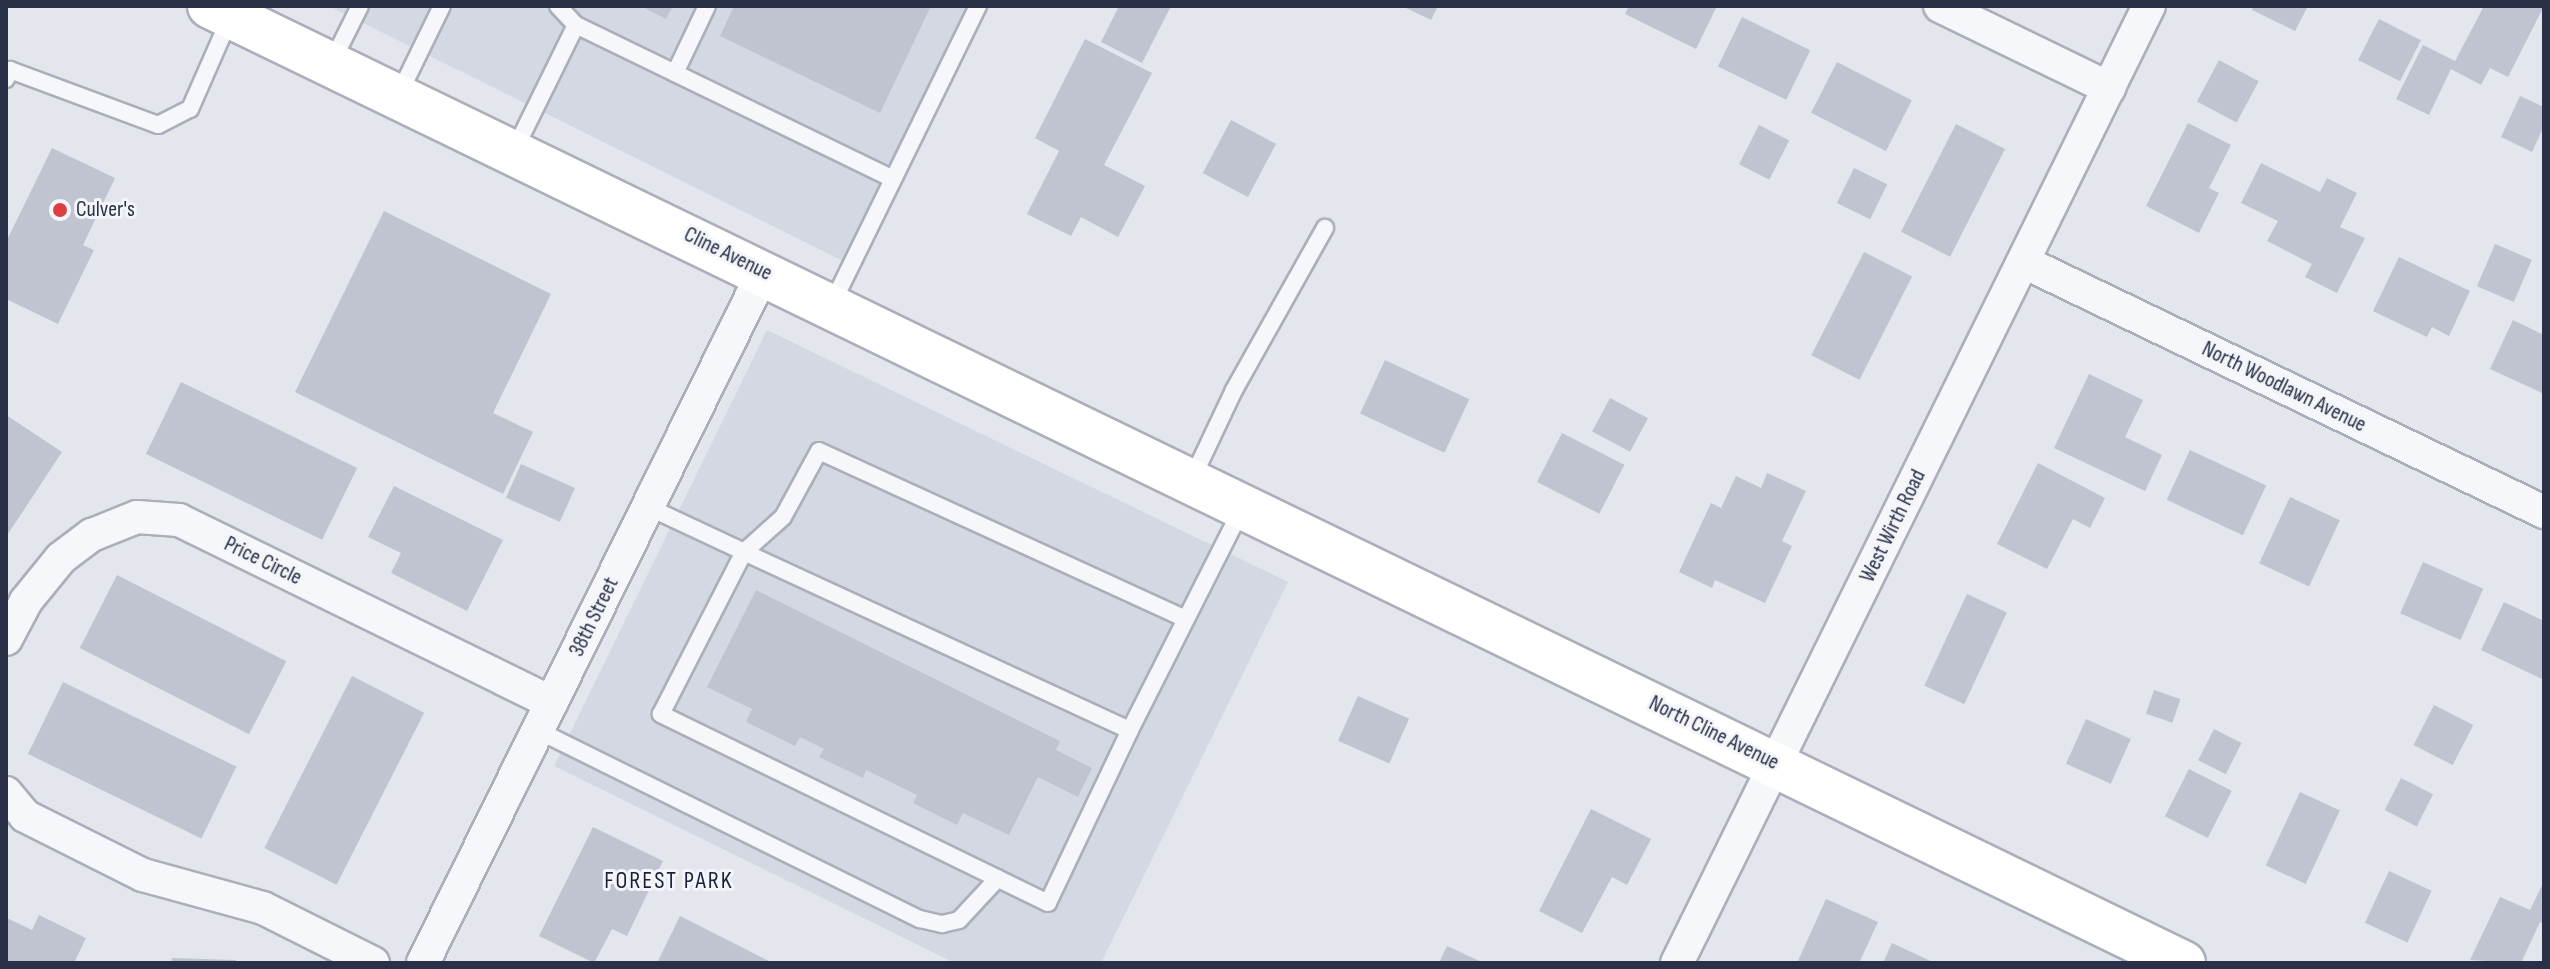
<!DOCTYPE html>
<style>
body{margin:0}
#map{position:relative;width:2550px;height:969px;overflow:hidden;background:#e3e6ec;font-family:"Sofia Sans Condensed",sans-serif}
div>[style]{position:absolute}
.built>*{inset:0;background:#d4d8e2}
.building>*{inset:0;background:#c0c4d0;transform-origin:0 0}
.roads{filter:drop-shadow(2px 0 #abafba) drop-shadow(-2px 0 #abafba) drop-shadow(0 2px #abafba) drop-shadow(0 -2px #abafba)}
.lane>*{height:16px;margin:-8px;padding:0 8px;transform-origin:8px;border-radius:8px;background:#f6f7fa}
.street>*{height:32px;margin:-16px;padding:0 16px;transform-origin:16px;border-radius:16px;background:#f6f7fa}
.secondary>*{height:44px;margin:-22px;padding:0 22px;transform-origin:22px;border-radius:22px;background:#fff}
.dots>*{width:22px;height:22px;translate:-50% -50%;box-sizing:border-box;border:4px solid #f3f5f9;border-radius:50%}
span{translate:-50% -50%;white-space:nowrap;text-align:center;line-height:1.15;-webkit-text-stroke:6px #f3f5f9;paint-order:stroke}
.poi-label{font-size:22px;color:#293047}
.left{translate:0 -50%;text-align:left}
.street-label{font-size:22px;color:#293047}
.neighbourhood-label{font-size:24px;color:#1b2138;letter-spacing:2px}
.frame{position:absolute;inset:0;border:8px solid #293047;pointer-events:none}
</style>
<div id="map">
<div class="built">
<i style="clip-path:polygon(329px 6px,976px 6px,851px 265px)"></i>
<i style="clip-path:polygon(767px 330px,1288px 582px,1101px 963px,955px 963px,554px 766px)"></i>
</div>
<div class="building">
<i style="clip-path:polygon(641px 6px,673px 6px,666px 19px)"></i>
<i style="clip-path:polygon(734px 6px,931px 6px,880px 113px,720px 36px)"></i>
<i style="clip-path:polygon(1119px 6px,1171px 6px,1142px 63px,1101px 42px)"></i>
<i style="clip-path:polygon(1402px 6px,1438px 6px,1431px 20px)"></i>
<i style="clip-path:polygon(1629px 6px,1717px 6px,1696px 49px,1625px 14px)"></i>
<i style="clip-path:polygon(2254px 6px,2308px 6px,2295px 31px,2252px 10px)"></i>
<i style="clip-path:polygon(2484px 6px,2544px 6px,2508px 77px,2490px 68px,2481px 85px,2451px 69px,2429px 115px,2396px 99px,2423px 45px,2455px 61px)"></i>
<i style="left:1742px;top:17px;width:76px;height:55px;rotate:26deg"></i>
<i style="left:2379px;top:19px;width:47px;height:46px;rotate:27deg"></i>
<i style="clip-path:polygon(1085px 39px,1152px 73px,1104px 165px,1145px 186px,1118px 237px,1081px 217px,1071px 236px,1027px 214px,1059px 151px,1035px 138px)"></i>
<i style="left:2219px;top:60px;width:45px;height:47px;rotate:28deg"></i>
<i style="left:1837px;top:62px;width:84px;height:57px;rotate:27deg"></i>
<i style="clip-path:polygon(2520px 96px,2544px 107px,2544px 126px,2532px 152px,2501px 137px)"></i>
<i style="left:1231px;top:120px;width:51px;height:60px;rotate:28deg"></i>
<i style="clip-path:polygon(2188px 123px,2231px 145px,2209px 188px,2219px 193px,2199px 233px,2146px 206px)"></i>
<i style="left:1956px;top:124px;width:55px;height:121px;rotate:27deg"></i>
<i style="left:1759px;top:125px;width:34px;height:44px;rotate:27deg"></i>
<i style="clip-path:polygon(52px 148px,115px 178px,83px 245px,94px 250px,58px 324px,6px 299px,6px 242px)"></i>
<i style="clip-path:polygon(2261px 163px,2320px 192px,2327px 178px,2357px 193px,2340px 227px,2365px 238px,2337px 293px,2305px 277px,2312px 264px,2267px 241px,2278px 221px,2241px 203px)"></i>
<i style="left:1854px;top:168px;width:37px;height:39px;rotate:26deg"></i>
<i style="clip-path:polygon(384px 211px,551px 294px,493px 413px,533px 432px,503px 494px,295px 392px)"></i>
<i style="left:2495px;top:244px;width:40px;height:46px;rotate:23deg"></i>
<i style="left:1864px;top:252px;width:54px;height:116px;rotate:27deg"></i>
<i style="clip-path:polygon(2399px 257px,2470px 291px,2449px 336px,2432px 327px,2427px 337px,2373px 311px)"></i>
<i style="clip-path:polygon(2513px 320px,2544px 335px,2544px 394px,2490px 369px)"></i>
<i style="left:1385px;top:360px;width:93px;height:59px;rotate:25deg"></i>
<i style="clip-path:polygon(2089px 374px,2143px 400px,2125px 437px,2162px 455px,2145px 491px,2054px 448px)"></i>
<i style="left:181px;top:382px;width:196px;height:80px;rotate:26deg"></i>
<i style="left:1610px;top:398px;width:43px;height:38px;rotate:28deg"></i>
<i style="clip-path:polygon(6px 415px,62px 452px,6px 537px)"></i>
<i style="left:1562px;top:433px;width:70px;height:55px;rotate:27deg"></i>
<i style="left:2190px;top:450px;width:84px;height:55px;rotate:25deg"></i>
<i style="clip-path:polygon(2038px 463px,2105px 498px,2090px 528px,2073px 519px,2047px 569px,1997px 544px)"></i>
<i style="left:521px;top:464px;width:59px;height:37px;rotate:24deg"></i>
<i style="clip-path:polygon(1767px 473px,1806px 491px,1782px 541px,1792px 546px,1765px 603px,1715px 580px,1712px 588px,1679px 572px,1711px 503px,1721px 508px,1736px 476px,1761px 488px)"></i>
<i style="clip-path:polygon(394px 486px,503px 540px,467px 611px,391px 573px,401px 553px,368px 537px)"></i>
<i style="left:2290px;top:497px;width:55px;height:73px;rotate:25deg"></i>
<i style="left:2423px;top:562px;width:66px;height:56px;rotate:24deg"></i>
<i style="left:117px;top:575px;width:190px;height:82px;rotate:27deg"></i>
<i style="clip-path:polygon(756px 590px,1060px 741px,1056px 750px,1092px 768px,1078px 797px,1038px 777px,1009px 835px,963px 813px,957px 825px,913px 803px,917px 795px,866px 770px,863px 778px,819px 757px,824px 749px,800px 737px,795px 746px,746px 722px,752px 709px,707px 687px)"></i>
<i style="left:1967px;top:594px;width:44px;height:101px;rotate:25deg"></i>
<i style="clip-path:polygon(2504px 602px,2544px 621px,2544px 680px,2481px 650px)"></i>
<i style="left:352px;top:676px;width:81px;height:193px;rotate:27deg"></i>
<i style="left:63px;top:682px;width:193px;height:80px;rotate:26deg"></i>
<i style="left:2154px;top:690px;width:28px;height:25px;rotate:19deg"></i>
<i style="left:1358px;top:696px;width:56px;height:49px;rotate:24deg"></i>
<i style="left:2434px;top:705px;width:44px;height:45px;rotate:27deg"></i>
<i style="left:2086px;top:719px;width:49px;height:49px;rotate:24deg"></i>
<i style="left:2214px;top:729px;width:31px;height:35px;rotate:27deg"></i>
<i style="left:2189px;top:769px;width:48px;height:53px;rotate:27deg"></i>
<i style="left:2401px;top:778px;width:36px;height:36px;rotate:27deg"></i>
<i style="left:2300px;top:792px;width:44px;height:81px;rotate:25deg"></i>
<i style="clip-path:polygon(1591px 809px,1651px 839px,1627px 885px,1612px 877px,1582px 933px,1539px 911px)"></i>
<i style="clip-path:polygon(593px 827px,663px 861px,627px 936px,612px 929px,594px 963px,539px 936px)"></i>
<i style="left:2389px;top:871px;width:47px;height:57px;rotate:25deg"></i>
<i style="clip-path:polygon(2544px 881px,2544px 924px,2540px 922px,2521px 963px,2470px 960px,2500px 897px,2530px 910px)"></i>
<i style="clip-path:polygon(1826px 899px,1878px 922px,1859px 963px,1797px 963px)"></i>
<i style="clip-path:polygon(39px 915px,86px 938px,74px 963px,6px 963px,7px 918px,32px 930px)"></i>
<i style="clip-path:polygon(680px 916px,773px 963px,657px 963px)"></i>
<i style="clip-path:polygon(1892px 943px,1935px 963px,1883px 963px)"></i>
<i style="clip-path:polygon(1447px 946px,1484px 963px,1439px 963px)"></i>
<i style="clip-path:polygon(172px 958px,236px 960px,236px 963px,171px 963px)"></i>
</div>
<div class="roads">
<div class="lane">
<i style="left:558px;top:6px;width:26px;rotate:47deg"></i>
<i style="left:576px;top:25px;width:352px;rotate:25.9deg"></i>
<i style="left:332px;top:62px;width:63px;rotate:-63.4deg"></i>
<i style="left:675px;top:73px;width:74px;rotate:-64.5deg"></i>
<i style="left:6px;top:79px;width:10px;rotate:-66deg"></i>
<i style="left:10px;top:70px;width:158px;rotate:20.4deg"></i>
<i style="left:158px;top:125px;width:36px;rotate:-27deg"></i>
<i style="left:190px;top:109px;width:99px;rotate:-66.3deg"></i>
<i style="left:399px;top:94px;width:98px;rotate:-64deg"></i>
<i style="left:514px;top:151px;width:140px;rotate:-63.8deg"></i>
<i style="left:832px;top:304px;width:332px;rotate:-63.9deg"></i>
<i style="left:1192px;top:479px;width:98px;rotate:-64.7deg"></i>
<i style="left:1234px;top:390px;width:186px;rotate:-60.7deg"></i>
<i style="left:648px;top:507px;width:106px;rotate:25.1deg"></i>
<i style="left:744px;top:552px;width:425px;rotate:24.8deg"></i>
<i style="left:1130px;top:730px;width:191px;rotate:115.4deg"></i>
<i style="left:1048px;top:903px;width:431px;rotate:-154deg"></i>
<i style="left:661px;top:714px;width:182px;rotate:-62.9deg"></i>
<i style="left:744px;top:552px;width:52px;rotate:-41.9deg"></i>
<i style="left:783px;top:517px;width:75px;rotate:-61.4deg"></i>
<i style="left:819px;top:451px;width:401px;rotate:24.6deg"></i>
<i style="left:1130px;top:730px;width:246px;rotate:-63.2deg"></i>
<i style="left:539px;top:731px;width:425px;rotate:26.3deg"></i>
<i style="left:920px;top:919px;width:23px;rotate:13deg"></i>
<i style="left:942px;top:924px;width:17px;rotate:-13deg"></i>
<i style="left:959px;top:920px;width:57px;rotate:-47.1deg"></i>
</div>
<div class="street">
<i style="left:1940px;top:6px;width:188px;rotate:25.9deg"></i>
<i style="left:2024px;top:262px;width:577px;rotate:25.68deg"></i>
<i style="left:6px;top:639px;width:43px;rotate:-62.2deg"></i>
<i style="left:26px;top:601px;width:55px;rotate:-50.9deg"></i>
<i style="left:61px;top:558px;width:39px;rotate:-37deg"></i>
<i style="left:92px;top:535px;width:48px;rotate:-21.8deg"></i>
<i style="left:137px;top:517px;width:42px;rotate:4.1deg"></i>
<i style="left:179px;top:520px;width:415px;rotate:26.1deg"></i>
<i style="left:6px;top:793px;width:30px;rotate:50deg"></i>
<i style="left:25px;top:816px;width:132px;rotate:26.6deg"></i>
<i style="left:143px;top:875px;width:124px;rotate:15.4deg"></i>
<i style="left:263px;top:908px;width:123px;rotate:26.6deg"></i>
<i style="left:423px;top:963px;width:771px;rotate:-63.77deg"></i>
<i style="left:1677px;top:963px;width:1067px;rotate:-63.75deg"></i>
</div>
<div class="secondary">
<i style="left:210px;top:6px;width:2193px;rotate:25.88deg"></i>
</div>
</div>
<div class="dots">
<i style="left:60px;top:210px;background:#dc3e42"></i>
</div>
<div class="poi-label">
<span class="left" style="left:76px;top:210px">Culver's</span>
</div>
<div class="street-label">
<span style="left:728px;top:254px;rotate:26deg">Cline Avenue</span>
<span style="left:2284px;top:387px;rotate:26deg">North Woodlawn Avenue</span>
<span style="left:1893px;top:526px;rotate:-64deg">West Wirth Road</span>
<span style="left:263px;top:561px;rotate:26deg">Price Circle</span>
<span style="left:594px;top:617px;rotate:-64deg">38th Street</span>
<span style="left:1714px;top:733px;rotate:26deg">North Cline Avenue</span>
</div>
<div class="neighbourhood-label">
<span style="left:669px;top:881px">FOREST PARK</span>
</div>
<div class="frame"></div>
</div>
